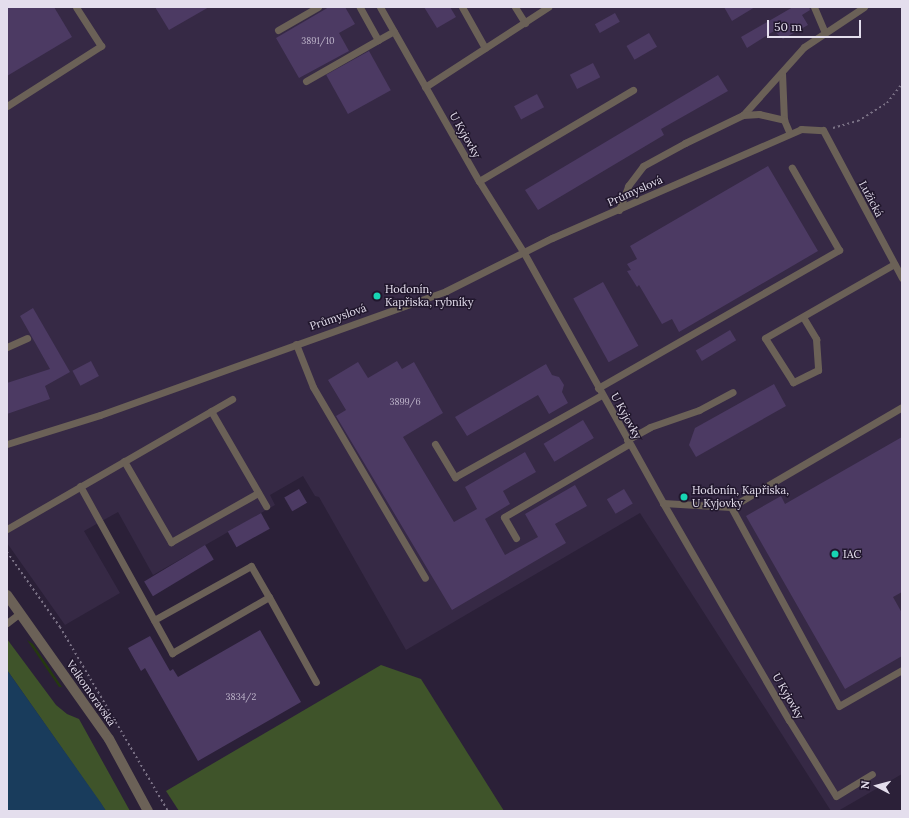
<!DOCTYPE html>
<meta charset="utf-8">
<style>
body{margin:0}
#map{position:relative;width:909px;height:818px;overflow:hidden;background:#2b2038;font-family:Lora,serif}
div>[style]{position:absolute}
.built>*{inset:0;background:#362945}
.green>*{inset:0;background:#253910}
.forest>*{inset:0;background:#3f542a}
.water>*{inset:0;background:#193c5c}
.building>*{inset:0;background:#4c3a63;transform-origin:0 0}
.path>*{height:2px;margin-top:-1px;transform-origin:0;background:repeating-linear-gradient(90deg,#7a7185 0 2px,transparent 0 5px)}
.service>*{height:7px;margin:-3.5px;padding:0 3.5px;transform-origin:3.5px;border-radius:3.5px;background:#6b6157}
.tertiary>*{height:10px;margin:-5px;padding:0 5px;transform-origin:5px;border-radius:5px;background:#6b6157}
.dots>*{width:11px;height:11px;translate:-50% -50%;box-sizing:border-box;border:2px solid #21172d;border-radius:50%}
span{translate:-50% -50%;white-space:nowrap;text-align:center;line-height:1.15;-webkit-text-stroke:3px #21172d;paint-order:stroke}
.number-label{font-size:9px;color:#beb5ca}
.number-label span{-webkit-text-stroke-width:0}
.street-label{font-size:11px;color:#e4deed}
.poi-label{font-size:11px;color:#e4deed}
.left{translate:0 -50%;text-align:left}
.frame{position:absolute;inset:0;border:8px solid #e4deed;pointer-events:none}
.north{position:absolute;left:857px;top:766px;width:40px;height:40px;-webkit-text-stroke:3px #21172d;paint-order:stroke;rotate:276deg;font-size:11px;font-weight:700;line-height:16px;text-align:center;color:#e4deed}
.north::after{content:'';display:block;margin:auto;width:14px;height:18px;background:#e4deed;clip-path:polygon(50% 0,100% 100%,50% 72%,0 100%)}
.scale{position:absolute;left:767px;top:20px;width:94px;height:18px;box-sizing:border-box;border:2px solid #e4deed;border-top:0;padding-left:5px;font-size:12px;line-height:14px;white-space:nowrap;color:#e4deed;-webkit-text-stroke:3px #21172d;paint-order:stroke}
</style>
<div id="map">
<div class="built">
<i style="clip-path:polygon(7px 7px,902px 7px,902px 774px,838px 811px,831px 811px,640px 513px,406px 650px,319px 497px,315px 496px,303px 476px,270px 495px,275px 505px,153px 575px,118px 512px,84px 531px,120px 593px,65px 625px,7px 543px)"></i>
</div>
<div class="green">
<i style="clip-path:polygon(27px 640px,33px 644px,62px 687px,59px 687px)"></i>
</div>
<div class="forest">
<i style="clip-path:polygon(7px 639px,56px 705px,67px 714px,79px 719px,130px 811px,106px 811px,7px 670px)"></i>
<i style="clip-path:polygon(381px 665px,421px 679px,504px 811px,179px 811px,166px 791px)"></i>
</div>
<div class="water">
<i style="clip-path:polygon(7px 670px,101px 803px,106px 811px,7px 811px)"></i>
</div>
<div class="building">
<i style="clip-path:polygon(7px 7px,54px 7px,72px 37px,7px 76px)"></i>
<i style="clip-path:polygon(155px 7px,209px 7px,169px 30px)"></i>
<i style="clip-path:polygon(329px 7px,345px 7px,355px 24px,339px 33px,349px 51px,299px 78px,276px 38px)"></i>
<i style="clip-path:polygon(424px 7px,450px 7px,456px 17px,437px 28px)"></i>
<i style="clip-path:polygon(724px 7px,755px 7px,732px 21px)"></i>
<i style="clip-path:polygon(793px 7px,809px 7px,810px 10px,802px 15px,808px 25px,783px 39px,774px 31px,747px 48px,741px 37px)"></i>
<i style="left:615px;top:13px;width:10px;height:23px;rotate:61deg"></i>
<i style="left:649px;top:33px;width:16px;height:26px;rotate:60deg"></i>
<i style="left:369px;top:51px;width:45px;height:49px;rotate:61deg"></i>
<i style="left:593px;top:63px;width:16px;height:26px;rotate:63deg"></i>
<i style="clip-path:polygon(718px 75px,728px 91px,661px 129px,664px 135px,538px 210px,525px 190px)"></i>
<i style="left:537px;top:94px;width:15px;height:26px;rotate:62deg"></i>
<i style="clip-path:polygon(768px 166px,818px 251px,679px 332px,672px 319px,662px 324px,639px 285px,637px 287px,627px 271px,631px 270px,627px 264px,637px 259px,630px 246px)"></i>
<i style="left:603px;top:282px;width:73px;height:34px;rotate:61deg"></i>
<i style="clip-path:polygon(33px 308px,70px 372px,45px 386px,50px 399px,7px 414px,7px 383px,50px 369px,20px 316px)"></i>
<i style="left:730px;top:330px;width:12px;height:40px;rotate:59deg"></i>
<i style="left:91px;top:361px;width:17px;height:21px;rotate:62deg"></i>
<i style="clip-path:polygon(397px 361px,402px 369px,414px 362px,443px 413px,403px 437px,454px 522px,477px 509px,465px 487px,525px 452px,536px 472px,503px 491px,510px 504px,485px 519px,505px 555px,538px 537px,525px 514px,575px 485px,587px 506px,555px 524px,566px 543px,452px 610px,336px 416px,346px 410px,328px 380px,358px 362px,368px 378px)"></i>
<i style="clip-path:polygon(546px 364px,552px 375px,559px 377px,564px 385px,562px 392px,568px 403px,549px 414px,538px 395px,467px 436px,455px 417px)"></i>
<i style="clip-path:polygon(774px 384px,786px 406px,696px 457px,689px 445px,695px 428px)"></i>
<i style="left:583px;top:420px;width:21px;height:46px;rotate:59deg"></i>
<i style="clip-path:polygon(902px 437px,902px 592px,893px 597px,902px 613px,902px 656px,845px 689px,746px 516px,781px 496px,785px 504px)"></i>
<i style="left:299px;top:489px;width:16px;height:17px;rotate:60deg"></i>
<i style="left:624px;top:489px;width:17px;height:20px;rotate:59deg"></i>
<i style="left:261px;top:513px;width:18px;height:38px;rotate:61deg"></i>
<i style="left:205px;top:545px;width:17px;height:71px;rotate:59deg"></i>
<i style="clip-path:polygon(260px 630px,301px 702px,198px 761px,145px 668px,141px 671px,128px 648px,150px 636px,170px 671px,173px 669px,178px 677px)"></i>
</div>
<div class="path">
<i style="left:833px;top:128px;width:26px;rotate:-16deg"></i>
<i style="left:858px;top:121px;width:34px;rotate:-32deg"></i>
<i style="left:887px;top:103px;width:24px;rotate:-52deg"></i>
<i style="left:7px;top:552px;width:92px;rotate:54.8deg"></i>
<i style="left:60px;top:627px;width:213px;rotate:59.6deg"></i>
</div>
<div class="service">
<i style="left:380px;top:7px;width:200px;rotate:60.4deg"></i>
<i style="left:479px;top:181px;width:85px;rotate:58deg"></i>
<i style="left:524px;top:253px;width:286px;rotate:60.9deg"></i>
<i style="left:663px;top:503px;width:251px;rotate:59.9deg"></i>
<i style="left:789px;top:720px;width:89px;rotate:58.3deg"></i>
<i style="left:836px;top:796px;width:42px;rotate:-31.4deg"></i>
<i style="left:462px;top:7px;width:47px;rotate:60.7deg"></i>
<i style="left:515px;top:7px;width:19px;rotate:58deg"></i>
<i style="left:814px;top:7px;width:26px;rotate:67deg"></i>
<i style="left:278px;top:30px;width:46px;rotate:-29.9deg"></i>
<i style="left:378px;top:40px;width:18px;rotate:-29deg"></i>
<i style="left:782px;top:73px;width:47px;rotate:87.6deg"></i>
<i style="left:784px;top:120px;width:13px;rotate:67deg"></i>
<i style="left:306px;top:81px;width:83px;rotate:-29.7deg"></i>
<i style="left:378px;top:40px;width:38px;rotate:-119deg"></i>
<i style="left:425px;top:87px;width:147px;rotate:-33deg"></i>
<i style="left:7px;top:106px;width:112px;rotate:-32.6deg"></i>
<i style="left:101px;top:46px;width:46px;rotate:-122.7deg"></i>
<i style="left:743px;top:115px;width:91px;rotate:-48.1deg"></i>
<i style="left:804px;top:47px;width:72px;rotate:-33.7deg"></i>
<i style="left:479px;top:181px;width:179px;rotate:-30.6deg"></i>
<i style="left:619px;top:210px;width:26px;rotate:-69deg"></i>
<i style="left:628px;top:186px;width:25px;rotate:-53deg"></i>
<i style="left:643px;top:166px;width:48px;rotate:-28.7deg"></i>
<i style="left:685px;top:143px;width:64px;rotate:-25.8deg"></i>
<i style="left:743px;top:115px;width:16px;rotate:-4deg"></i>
<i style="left:759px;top:114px;width:26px;rotate:13deg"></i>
<i style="left:803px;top:317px;width:26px;rotate:59deg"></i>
<i style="left:816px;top:339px;width:31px;rotate:86deg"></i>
<i style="left:818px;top:370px;width:28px;rotate:154deg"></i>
<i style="left:793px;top:382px;width:52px;rotate:-122.5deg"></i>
<i style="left:765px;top:338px;width:149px;rotate:-29.8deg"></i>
<i style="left:296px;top:344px;width:46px;rotate:68.4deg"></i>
<i style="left:313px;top:387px;width:221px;rotate:59.6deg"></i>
<i style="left:7px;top:347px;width:22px;rotate:-24deg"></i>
<i style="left:598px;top:388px;width:278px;rotate:-29.8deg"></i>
<i style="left:839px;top:250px;width:95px;rotate:-119.8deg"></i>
<i style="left:211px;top:411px;width:110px;rotate:59.9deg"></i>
<i style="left:627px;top:440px;width:26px;rotate:-29deg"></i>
<i style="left:650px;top:427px;width:52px;rotate:-19.1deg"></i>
<i style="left:699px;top:410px;width:38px;rotate:-28deg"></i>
<i style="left:7px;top:444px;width:97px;rotate:-17.3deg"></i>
<i style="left:100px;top:415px;width:368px;rotate:-19.7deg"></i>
<i style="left:446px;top:291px;width:119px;rotate:-26.6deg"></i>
<i style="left:552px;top:238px;width:272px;rotate:-23.6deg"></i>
<i style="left:801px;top:129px;width:22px;rotate:3deg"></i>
<i style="left:823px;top:130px;width:168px;rotate:61.9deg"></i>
<i style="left:435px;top:444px;width:39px;rotate:59deg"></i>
<i style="left:455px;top:477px;width:168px;rotate:-29.2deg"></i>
<i style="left:124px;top:461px;width:94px;rotate:59.9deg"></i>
<i style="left:171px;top:542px;width:100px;rotate:-29.4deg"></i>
<i style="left:80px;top:486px;width:191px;rotate:61.1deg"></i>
<i style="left:172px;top:653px;width:112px;rotate:-30deg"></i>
<i style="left:269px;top:597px;width:97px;rotate:61.1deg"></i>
<i style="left:663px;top:503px;width:68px;rotate:3.4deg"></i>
<i style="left:731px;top:507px;width:198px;rotate:-30.3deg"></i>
<i style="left:731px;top:507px;width:226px;rotate:61.5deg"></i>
<i style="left:839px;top:706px;width:73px;rotate:-29.7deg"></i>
<i style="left:7px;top:529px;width:260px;rotate:-30deg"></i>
<i style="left:516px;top:538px;width:24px;rotate:-120deg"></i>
<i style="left:504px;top:517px;width:145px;rotate:-30.3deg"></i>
<i style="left:154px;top:620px;width:111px;rotate:-29.1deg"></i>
<i style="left:251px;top:566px;width:36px;rotate:60deg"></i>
<i style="left:7px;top:623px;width:16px;rotate:-38deg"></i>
</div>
<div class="tertiary">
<i style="left:7px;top:595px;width:176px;rotate:54.7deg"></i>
<i style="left:109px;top:739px;width:82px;rotate:61.6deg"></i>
</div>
<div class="dots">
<i style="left:377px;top:296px;background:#17d5b3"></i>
<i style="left:684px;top:497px;background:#17d5b3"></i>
<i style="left:835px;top:554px;background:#17d5b3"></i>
</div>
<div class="number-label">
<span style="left:318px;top:41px">3891/10</span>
<span style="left:405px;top:402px">3899/6</span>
<span style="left:241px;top:697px">3834/2</span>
</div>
<div class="street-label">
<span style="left:465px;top:135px;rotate:60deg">U Kyjovky</span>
<span style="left:635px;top:191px;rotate:-24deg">Průmyslová</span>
<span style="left:871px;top:199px;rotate:62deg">Lužická</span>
<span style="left:338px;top:317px;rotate:-19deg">Průmyslová</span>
<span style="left:626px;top:416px;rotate:61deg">U Kyjovky</span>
<span style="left:91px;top:693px;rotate:55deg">Velkomoravská</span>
<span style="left:788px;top:696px;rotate:60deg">U Kyjovky</span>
</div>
<div class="poi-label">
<span class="left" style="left:385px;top:296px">Hodonín,<br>Kapřiska, rybníky</span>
<span class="left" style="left:692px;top:497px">Hodonín, Kapřiska,<br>U Kyjovky</span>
<span class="left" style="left:843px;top:554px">IAC</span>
</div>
<div class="frame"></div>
<div class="north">N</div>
<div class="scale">50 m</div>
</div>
